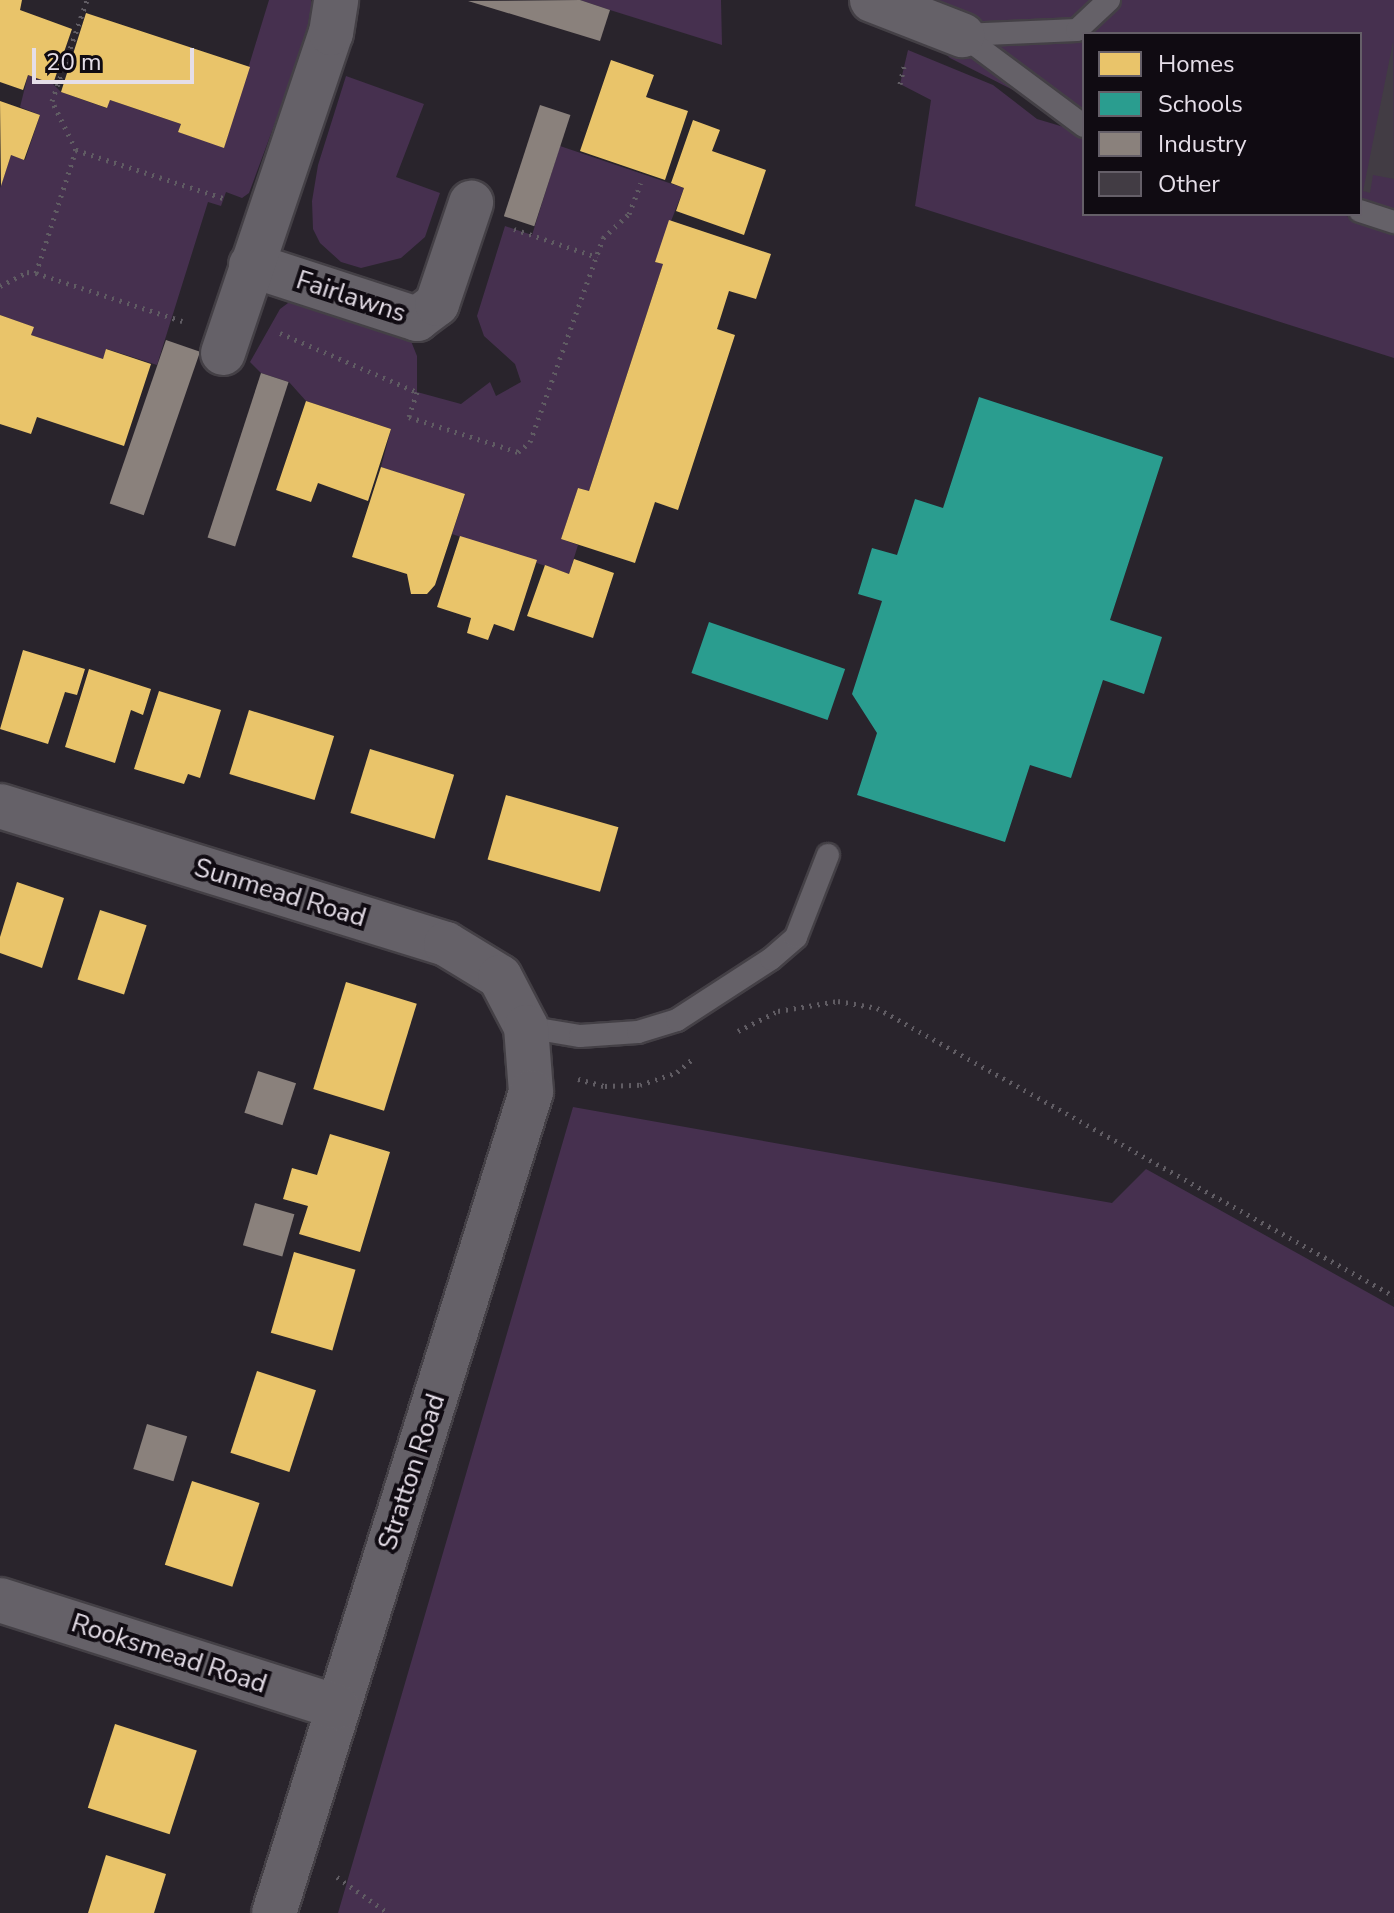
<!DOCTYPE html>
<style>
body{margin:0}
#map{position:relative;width:1394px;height:1913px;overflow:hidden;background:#29242c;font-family:"Nunito Sans",sans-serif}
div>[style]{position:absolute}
.green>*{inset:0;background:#46304f}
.homes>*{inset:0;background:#e9c46a;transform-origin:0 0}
.schools>*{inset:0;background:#2a9d8f;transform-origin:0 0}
.industry>*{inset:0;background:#8a817c;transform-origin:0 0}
.building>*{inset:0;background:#423c44}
.path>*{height:5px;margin-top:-2.5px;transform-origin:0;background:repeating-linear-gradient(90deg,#605c63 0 2px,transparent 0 8px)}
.roads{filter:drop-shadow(2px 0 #444046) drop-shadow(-2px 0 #444046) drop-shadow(0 2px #444046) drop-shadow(0 -2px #444046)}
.lane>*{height:22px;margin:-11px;padding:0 11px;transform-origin:11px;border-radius:11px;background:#656168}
.street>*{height:44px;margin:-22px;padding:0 22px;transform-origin:22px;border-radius:22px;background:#656168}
span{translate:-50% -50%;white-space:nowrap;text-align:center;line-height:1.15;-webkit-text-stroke:8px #100b12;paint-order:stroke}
.street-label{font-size:26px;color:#e5dee8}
.legend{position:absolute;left:1082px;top:32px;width:280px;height:184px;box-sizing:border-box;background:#100b12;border:2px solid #655f68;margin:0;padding:10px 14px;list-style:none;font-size:24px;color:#e5dee8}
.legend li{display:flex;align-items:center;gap:16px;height:40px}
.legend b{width:40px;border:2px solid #655f68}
.scale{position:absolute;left:32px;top:48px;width:162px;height:36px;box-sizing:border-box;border:4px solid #e5dee8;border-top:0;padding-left:10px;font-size:24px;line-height:28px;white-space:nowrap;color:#e5dee8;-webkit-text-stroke:6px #100b12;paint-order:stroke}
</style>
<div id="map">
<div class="green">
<i style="clip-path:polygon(269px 0,311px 0,314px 18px,249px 193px,242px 198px,226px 192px,221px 206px,208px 202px,157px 365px,107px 349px,103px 359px,31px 335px,33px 327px,0 315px,0 188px,11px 155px,25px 160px,40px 115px,20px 107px,28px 75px,53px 84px,61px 92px,106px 108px,110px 100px,181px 124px,178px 132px,224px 147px)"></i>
<i style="clip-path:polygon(580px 0,721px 0,722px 45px,610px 10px)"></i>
<i style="clip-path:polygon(906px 0,1394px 0,1394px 222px,1360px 211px,1360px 34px,1084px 34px,1084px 126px,950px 58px,898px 8px)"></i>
<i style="clip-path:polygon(908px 50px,993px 85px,1037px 119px,1084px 133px,1084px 214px,1340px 214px,1394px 231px,1394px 358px,915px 206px,931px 100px,900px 84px)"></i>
<i style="clip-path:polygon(346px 76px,424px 104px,396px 177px,440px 193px,425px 237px,401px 258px,361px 268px,341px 262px,320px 243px,313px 229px,312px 201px,318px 165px)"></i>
<i style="clip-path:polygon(560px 146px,684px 188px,655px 262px,663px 264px,589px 491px,578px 488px,561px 539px,578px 545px,569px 574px,452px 534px,465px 495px,381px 467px,391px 429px,306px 401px,289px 382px,261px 373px,250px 362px,280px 309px,292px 300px,399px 329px,411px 341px,417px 356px,417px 392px,461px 404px,490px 382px,496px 396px,521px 382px,515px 364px,484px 336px,477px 316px,505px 226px,532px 235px)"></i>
<i style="clip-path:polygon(573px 1107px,1112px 1203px,1146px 1169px,1394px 1307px,1394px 1913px,338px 1913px)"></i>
</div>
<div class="homes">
<i style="clip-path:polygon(0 0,22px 0,20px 10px,72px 29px,53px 84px,28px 75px,23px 90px,0 82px)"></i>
<i style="clip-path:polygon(86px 13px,250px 67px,224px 148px,178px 132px,181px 124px,110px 100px,107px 108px,61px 92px)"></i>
<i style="clip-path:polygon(611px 60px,654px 75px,646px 97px,688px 111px,665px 180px,580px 151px)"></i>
<i style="clip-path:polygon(0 101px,40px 115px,24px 160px,11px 155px,1px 186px)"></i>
<i style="clip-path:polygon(693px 120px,720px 130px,712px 151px,766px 170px,744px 235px,676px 211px,684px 188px,671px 183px)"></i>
<i style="clip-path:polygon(669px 220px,771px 254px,756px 299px,729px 291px,717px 329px,735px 335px,678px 510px,655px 502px,635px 563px,561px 539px,578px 488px,589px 491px,663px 264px,655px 262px)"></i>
<i style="clip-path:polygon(0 315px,34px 327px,31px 335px,103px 359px,106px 349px,151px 364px,124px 446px,37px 417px,31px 434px,0 424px)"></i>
<i style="clip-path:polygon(306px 401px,391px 429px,368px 501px,318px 483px,311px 502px,276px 490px)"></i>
<i style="clip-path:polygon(381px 467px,465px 494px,435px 585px,427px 594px,411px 594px,407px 574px,352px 557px)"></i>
<i style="clip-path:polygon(460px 536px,537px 560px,514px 631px,494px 624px,488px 640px,467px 633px,471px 618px,437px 607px)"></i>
<i style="clip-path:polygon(574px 559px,614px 573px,593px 638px,527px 616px,545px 565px,569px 574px)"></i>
<i style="clip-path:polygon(23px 650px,85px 669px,77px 695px,65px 692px,48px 744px,0 729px)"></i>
<i style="clip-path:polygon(89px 669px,151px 689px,143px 715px,131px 710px,115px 763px,65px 747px)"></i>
<i style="clip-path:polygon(159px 691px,221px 710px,200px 778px,188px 774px,184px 784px,134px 769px)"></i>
<i style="left:249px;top:710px;width:89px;height:67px;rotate:17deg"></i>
<i style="left:370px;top:749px;width:88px;height:67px;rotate:17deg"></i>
<i style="left:506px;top:795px;width:117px;height:67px;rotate:16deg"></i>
<i style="clip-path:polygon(17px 882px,64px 898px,42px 968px,0 953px,0 937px)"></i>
<i style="left:100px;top:910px;width:49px;height:73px;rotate:18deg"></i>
<i style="left:346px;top:982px;width:74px;height:112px;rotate:17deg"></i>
<i style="clip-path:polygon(330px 1134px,390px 1152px,360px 1252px,299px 1234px,308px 1206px,283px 1199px,292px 1168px,317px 1175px)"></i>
<i style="left:294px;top:1252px;width:64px;height:84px;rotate:16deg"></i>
<i style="left:257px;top:1371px;width:62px;height:86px;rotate:18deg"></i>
<i style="left:192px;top:1481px;width:71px;height:88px;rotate:18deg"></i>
<i style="left:115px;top:1724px;width:86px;height:88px;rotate:18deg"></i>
<i style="clip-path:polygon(106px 1855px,166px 1874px,154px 1913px,88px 1913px)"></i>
</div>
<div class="schools">
<i style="clip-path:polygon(979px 397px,1163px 457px,1110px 620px,1162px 637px,1144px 694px,1103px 680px,1071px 778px,1030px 765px,1005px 842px,857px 795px,877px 733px,852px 694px,882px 601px,858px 594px,872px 548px,897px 555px,915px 499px,943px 508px)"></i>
<i style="left:709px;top:622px;width:144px;height:54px;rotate:19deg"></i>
</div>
<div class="industry">
<i style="clip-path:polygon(580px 0,610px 10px,600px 41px,468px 1px)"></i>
<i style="left:540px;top:105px;width:32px;height:117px;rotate:18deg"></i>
<i style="left:166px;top:340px;width:36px;height:173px;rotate:19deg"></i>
<i style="left:261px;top:373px;width:29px;height:173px;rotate:18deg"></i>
<i style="left:258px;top:1071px;width:40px;height:44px;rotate:18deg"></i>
<i style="left:255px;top:1203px;width:41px;height:44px;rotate:16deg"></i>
<i style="left:147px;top:1424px;width:42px;height:47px;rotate:17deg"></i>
</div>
<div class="building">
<i style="clip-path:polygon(1393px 42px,1394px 179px,1373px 175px,1370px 193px,1363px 191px)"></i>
</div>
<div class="path">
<i style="left:900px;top:84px;width:18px;rotate:-77deg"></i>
<i style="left:76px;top:150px;width:155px;rotate:18.1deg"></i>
<i style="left:514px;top:229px;width:88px;rotate:18.6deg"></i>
<i style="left:36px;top:273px;width:129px;rotate:-72deg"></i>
<i style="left:76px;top:150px;width:55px;rotate:-116.1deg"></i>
<i style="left:52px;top:101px;width:107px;rotate:-70.9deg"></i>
<i style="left:0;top:286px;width:30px;rotate:-27deg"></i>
<i style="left:27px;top:272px;width:9px;rotate:6deg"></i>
<i style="left:36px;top:273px;width:154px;rotate:18.2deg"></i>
<i style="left:280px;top:333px;width:149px;rotate:23.3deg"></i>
<i style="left:417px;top:392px;width:26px;rotate:108deg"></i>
<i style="left:409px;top:417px;width:114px;rotate:17.8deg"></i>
<i style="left:518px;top:452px;width:16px;rotate:-40deg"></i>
<i style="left:530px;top:442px;width:217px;rotate:-70.3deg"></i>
<i style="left:603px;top:238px;width:35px;rotate:-43deg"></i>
<i style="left:629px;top:214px;width:33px;rotate:-69deg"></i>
<i style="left:738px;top:1031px;width:45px;rotate:-26.6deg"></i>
<i style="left:778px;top:1011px;width:61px;rotate:-9.5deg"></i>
<i style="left:838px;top:1001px;width:40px;rotate:10deg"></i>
<i style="left:877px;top:1008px;width:592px;rotate:29.12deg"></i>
<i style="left:578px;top:1079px;width:28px;rotate:15deg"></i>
<i style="left:605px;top:1086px;width:35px;rotate:-2deg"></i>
<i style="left:640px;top:1085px;width:39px;rotate:-19deg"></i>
<i style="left:677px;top:1072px;width:23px;rotate:-40deg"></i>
<i style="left:337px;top:1877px;width:62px;rotate:35.2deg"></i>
</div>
<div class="roads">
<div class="lane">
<i style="left:962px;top:35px;width:115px;rotate:-2.5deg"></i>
<i style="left:1077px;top:30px;width:44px;rotate:-43.2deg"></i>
<i style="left:962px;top:35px;width:152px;rotate:36.7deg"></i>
<i style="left:1360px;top:211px;width:36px;rotate:18deg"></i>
<i style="left:526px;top:1027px;width:55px;rotate:9.5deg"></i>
<i style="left:580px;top:1036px;width:58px;rotate:-3.9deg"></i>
<i style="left:638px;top:1032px;width:41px;rotate:-17.1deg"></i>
<i style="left:677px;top:1020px;width:112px;rotate:-33deg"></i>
<i style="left:771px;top:959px;width:33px;rotate:-41deg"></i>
<i style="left:796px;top:937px;width:88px;rotate:-68.7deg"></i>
</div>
<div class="street">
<i style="left:872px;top:0;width:97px;rotate:21.3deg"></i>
<i style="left:251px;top:265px;width:175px;rotate:18deg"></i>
<i style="left:417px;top:319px;width:25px;rotate:-37deg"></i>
<i style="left:437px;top:304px;width:107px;rotate:-71.4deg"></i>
<i style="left:223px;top:353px;width:338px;rotate:-71.4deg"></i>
<i style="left:331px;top:33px;width:33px;rotate:-81deg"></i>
<i style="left:0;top:806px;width:467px;rotate:17.2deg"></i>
<i style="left:446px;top:944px;width:63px;rotate:31.4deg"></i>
<i style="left:500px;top:977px;width:56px;rotate:62.5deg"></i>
<i style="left:526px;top:1027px;width:65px;rotate:85.6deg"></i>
<i style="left:531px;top:1092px;width:860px;rotate:107.38deg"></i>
<i style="left:0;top:1600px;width:354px;rotate:17.6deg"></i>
</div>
</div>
<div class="street-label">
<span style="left:351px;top:297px;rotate:18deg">Fairlawns</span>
<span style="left:280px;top:893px;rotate:17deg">Sunmead Road</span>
<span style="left:412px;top:1472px;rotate:-72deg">Stratton Road</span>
<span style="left:169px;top:1654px;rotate:18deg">Rooksmead Road</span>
</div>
<ul class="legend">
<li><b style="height:22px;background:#e9c46a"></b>Homes</li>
<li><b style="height:22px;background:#2a9d8f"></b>Schools</li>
<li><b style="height:22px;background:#8a817c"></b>Industry</li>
<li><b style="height:22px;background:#423c44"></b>Other</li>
</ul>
<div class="scale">20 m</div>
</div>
